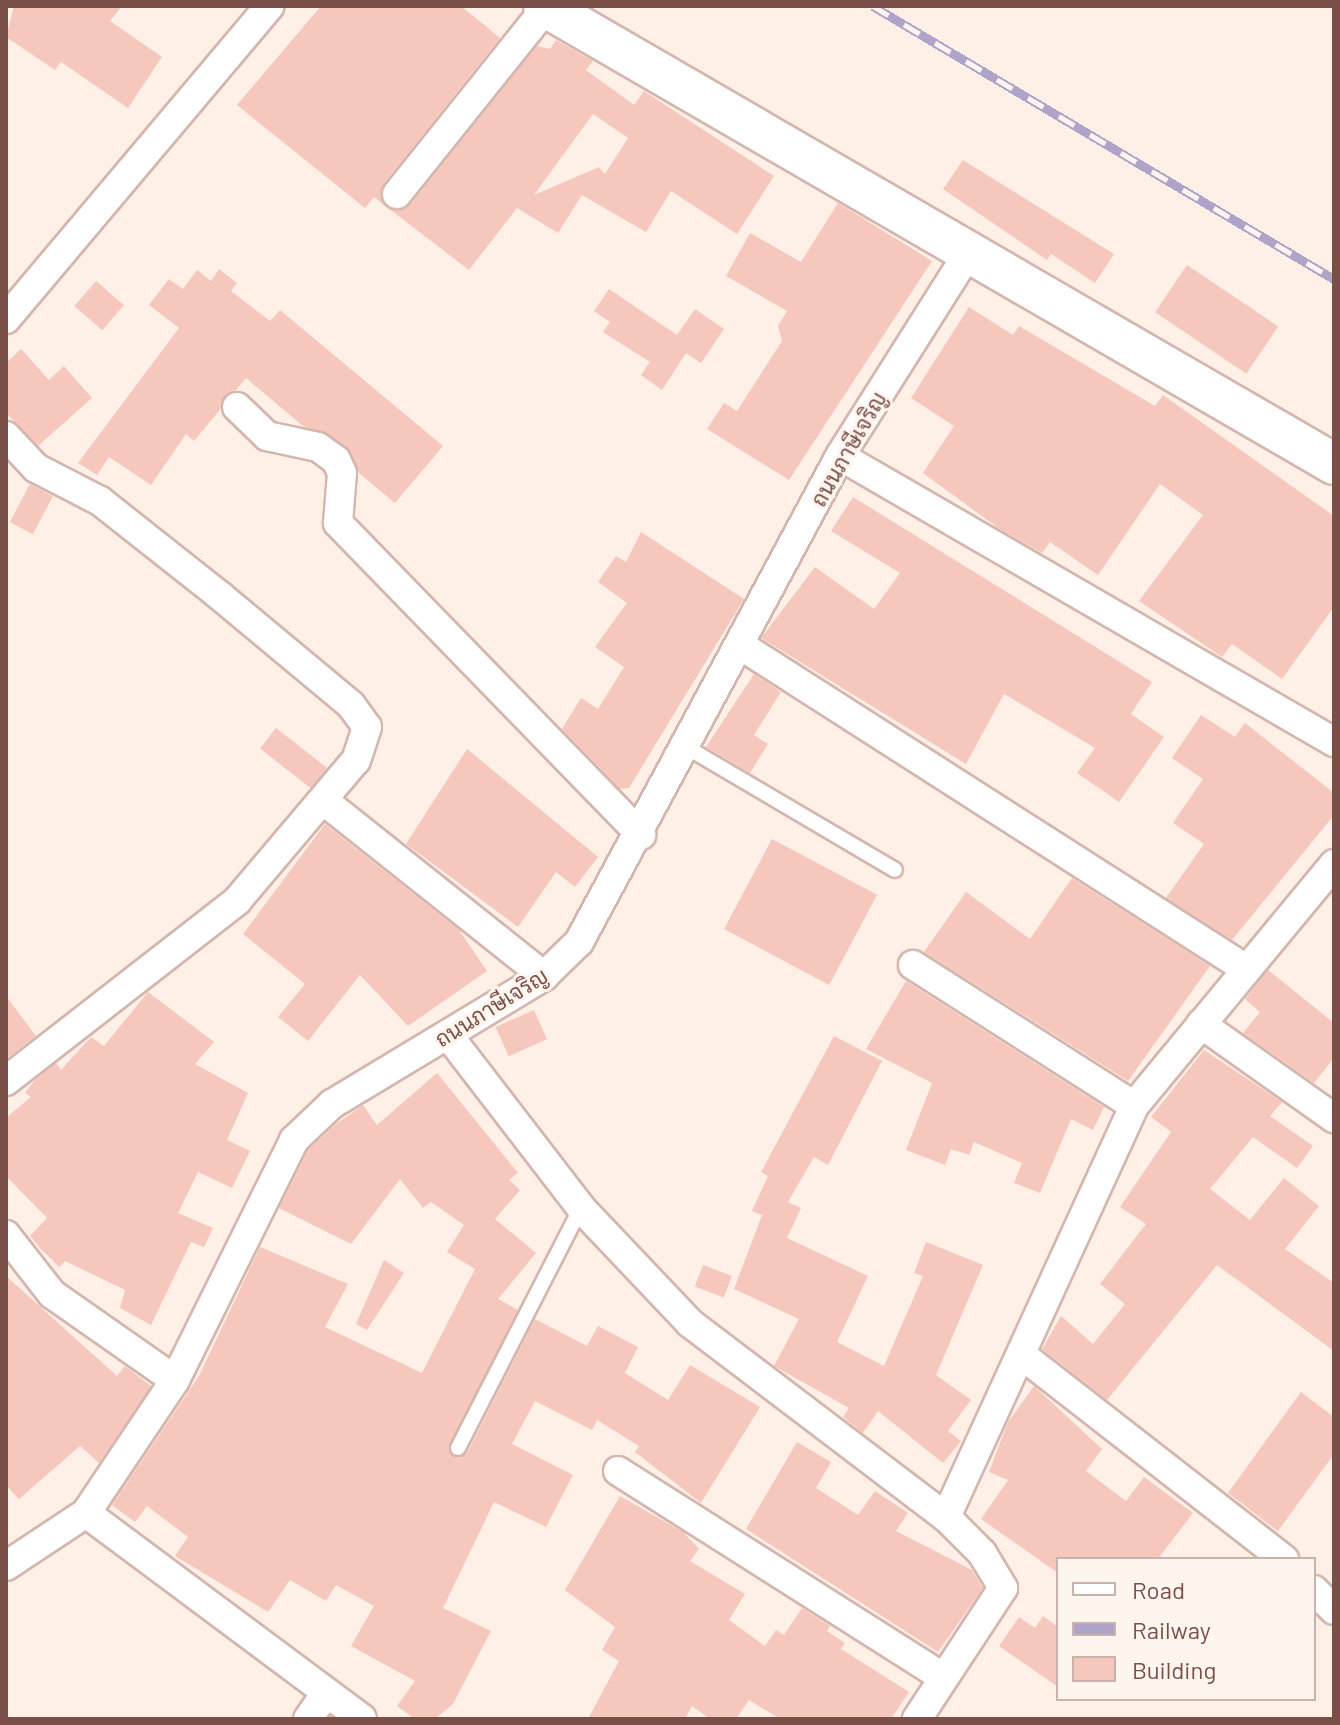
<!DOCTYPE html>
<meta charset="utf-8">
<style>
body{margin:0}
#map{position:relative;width:1340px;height:1725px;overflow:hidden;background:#fef0e7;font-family:Barlow,Sarabun,sans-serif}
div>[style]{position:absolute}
.building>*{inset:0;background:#f6c7bc;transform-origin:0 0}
.roads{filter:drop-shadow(2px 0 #d4b6ae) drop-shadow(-2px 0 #d4b6ae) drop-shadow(0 2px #d4b6ae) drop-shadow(0 -2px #d4b6ae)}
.lane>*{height:14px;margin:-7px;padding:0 7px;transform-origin:7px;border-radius:7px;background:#fff}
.street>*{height:28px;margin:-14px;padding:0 14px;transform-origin:14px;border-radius:14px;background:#fff}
.secondary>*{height:40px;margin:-20px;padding:0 20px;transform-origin:20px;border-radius:20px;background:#fff}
.rail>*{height:9px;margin-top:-4.5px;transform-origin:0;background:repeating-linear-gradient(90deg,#fff5ef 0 18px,#b0a3ca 0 36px);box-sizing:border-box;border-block:2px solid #b0a3ca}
span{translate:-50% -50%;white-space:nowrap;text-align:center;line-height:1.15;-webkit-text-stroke:6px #fff5ef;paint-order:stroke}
.street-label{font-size:22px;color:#7a4f48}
.frame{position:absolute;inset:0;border:8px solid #7a4f48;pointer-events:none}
.legend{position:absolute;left:1056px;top:1557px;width:260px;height:144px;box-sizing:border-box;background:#fff5ef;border:2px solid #cab3ac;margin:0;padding:10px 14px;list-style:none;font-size:24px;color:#7a4f48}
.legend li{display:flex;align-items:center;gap:16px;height:40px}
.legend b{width:40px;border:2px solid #cab3ac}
</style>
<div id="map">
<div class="building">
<i style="clip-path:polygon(14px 6px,122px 6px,110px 21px,162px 57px,128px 108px,61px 62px,55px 70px,6px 37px)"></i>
<i style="clip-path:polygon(321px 6px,461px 6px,500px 38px,384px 183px,385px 206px,374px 197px,365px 208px,237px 105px)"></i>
<i style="clip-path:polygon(evenodd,556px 40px,593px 61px,586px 70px,634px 105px,644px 91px,774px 176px,737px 234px,671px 191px,646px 232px,582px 195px,558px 233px,517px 208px,469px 270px,388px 208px,410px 205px,537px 46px,550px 49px,556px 40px,593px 114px,628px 138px,605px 174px,599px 167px,534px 195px,593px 114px)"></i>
<i style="clip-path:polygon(963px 160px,1114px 254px,1095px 283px,1051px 254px,1047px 260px,943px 189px)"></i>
<i style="clip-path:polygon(838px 203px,932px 261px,789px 480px,707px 429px,724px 403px,737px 411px,782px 341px,778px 326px,787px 311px,726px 276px,750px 233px,801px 262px)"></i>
<i style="left:1187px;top:265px;width:110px;height:57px;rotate:34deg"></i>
<i style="clip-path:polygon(219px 269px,237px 283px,231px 291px,270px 321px,280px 310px,443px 446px,395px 503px,359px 473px,346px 446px,303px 426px,246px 378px,194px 441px,186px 434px,151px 485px,109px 457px,97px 475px,78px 463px,179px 328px,149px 305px,169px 279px,183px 289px,197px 270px,211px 281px)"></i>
<i style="left:96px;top:281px;width:37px;height:33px;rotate:41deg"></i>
<i style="clip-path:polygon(609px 289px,677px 335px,695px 309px,724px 329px,701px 363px,686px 353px,662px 390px,641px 375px,650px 362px,603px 332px,610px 322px,594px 311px)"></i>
<i style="clip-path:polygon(969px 307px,1013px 335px,1019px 326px,1155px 406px,1163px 395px,1334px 516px,1334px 607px,1282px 679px,1232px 644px,1222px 657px,1139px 601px,1203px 515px,1160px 484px,1098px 575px,1050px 542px,1042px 553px,1001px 530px,923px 473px,954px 426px,911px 398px)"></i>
<i style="clip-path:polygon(21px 349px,49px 380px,64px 366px,92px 398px,38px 446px,6px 413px,6px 363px)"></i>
<i style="left:30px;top:484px;width:26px;height:43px;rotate:28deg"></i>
<i style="clip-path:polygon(853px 497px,1152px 682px,1131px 714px,1164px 737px,1119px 802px,1077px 773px,1095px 748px,1004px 694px,966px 764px,761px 638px,815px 567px,874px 609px,900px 573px,831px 531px)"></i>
<i style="clip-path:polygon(641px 532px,744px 599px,629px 788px,620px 789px,562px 729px,581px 698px,598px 709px,624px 667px,595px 647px,627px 603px,598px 582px,616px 556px,626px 562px)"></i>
<i style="clip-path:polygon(754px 674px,781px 692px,754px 735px,768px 744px,750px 773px,706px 747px)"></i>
<i style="clip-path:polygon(1201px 715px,1235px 737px,1245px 723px,1334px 793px,1334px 815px,1232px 940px,1166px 898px,1204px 844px,1173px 823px,1203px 779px,1172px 758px)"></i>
<i style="left:276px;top:728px;width:65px;height:26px;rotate:38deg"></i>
<i style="clip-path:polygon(467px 749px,598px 857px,575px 887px,556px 872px,518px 927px,406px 844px)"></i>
<i style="clip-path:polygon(325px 824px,459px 930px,487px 971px,408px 1026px,360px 975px,308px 1041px,278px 1017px,305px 984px,243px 934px)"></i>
<i style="left:772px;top:839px;width:119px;height:102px;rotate:28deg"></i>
<i style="clip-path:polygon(1072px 878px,1210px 966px,1128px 1081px,924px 952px,966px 892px,1030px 939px)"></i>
<i style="clip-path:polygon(1268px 970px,1334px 1023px,1334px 1058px,1314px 1083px,1243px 1033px,1260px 1012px,1245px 999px)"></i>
<i style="clip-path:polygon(906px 981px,1104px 1107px,1093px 1130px,1071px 1119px,1040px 1193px,1014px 1183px,1022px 1163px,974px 1142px,969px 1155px,951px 1149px,945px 1165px,906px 1150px,932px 1083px,866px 1049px)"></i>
<i style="clip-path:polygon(148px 992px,214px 1042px,195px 1064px,248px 1093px,227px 1140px,250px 1151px,232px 1188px,198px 1172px,178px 1213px,213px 1228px,204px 1247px,191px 1242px,151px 1325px,120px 1308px,125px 1290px,65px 1261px,59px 1267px,41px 1249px,30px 1236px,47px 1218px,6px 1176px,6px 1118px,31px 1097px,25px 1093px,35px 1080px,56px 1063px,61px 1070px,91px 1037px,104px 1046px)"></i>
<i style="clip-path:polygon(6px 996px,36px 1036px,6px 1059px)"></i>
<i style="left:534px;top:1010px;width:32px;height:42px;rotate:66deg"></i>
<i style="clip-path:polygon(834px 1036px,882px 1061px,828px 1165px,814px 1157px,788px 1202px,801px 1208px,787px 1238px,868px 1276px,837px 1342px,884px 1366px,923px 1276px,914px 1273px,926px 1242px,983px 1265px,936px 1375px,971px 1400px,948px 1431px,961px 1441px,943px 1463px,878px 1411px,863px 1433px,843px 1417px,849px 1408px,774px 1366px,799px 1319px,734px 1289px,762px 1215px,752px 1211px,768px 1176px,761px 1172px)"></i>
<i style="clip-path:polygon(1204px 1050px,1282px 1102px,1270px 1116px,1313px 1146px,1297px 1168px,1253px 1137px,1210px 1189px,1250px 1220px,1284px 1178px,1319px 1206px,1285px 1249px,1334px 1283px,1334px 1351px,1217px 1265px,1107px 1400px,1042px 1349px,1061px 1316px,1093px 1344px,1125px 1304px,1100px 1284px,1146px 1224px,1120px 1207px,1171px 1132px,1151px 1117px)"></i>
<i style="clip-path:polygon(437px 1073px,518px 1173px,509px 1180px,520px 1190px,495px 1219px,536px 1253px,498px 1299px,518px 1310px,450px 1454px,467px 1453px,535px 1319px,587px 1346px,598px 1326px,638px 1347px,625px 1373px,668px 1400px,690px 1365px,760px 1407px,701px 1503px,635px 1452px,639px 1446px,597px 1420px,592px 1430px,535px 1401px,512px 1444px,573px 1475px,546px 1527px,494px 1502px,443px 1608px,491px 1631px,453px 1704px,435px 1719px,415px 1719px,397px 1706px,415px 1681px,351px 1646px,374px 1606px,336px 1585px,326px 1601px,290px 1580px,268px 1612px,175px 1556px,188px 1537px,147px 1506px,135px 1522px,112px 1505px,199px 1376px,260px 1247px,348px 1284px,325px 1327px,422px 1373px,475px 1269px,447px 1252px,464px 1225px,431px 1202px,423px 1208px,400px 1179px,351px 1244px,279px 1208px,308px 1150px,336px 1124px,363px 1105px,377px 1125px)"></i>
<i style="clip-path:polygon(384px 1260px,404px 1273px,367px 1330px,356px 1324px)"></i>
<i style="left:703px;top:1265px;width:31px;height:23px;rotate:21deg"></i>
<i style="clip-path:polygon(6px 1276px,117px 1376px,125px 1366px,151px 1386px,99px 1463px,80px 1446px,19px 1499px,6px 1485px)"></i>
<i style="clip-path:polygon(1034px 1386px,1102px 1449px,1086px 1471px,1126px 1501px,1144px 1477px,1193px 1513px,1158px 1559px,1058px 1559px,1058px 1573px,981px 1519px,1008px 1480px,989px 1472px,1008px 1422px)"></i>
<i style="clip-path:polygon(1301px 1392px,1334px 1417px,1334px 1454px,1278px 1531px,1228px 1493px)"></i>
<i style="clip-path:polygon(797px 1442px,831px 1462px,816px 1488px,858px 1515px,875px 1491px,908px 1513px,896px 1531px,972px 1570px,983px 1588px,938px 1652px,746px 1529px)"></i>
<i style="clip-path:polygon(620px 1496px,683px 1532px,699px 1549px,690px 1561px,745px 1594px,729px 1620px,765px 1646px,776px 1630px,784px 1635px,802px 1608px,830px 1626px,827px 1631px,845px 1643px,841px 1649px,909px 1692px,891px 1719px,780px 1719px,749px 1700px,736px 1719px,710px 1719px,692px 1706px,685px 1719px,588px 1719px,619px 1661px,602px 1650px,615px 1627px,565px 1590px)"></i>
<i style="clip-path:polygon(1043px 1616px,1058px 1627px,1058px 1687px,999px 1646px,1019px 1617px,1035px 1628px)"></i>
</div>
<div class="roads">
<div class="lane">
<i style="left:688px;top:748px;width:240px;rotate:30.5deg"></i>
<i style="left:458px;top:1448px;width:270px;rotate:-62.9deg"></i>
</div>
<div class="street">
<i style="left:397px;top:194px;width:240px;rotate:-51.3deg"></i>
<i style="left:6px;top:319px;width:409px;rotate:-49.9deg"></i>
<i style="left:237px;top:407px;width:42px;rotate:44deg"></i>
<i style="left:267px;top:436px;width:52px;rotate:12.2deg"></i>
<i style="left:318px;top:447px;width:22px;rotate:36deg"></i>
<i style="left:336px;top:460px;width:14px;rotate:65deg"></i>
<i style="left:342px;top:473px;width:50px;rotate:94.6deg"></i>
<i style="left:338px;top:523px;width:435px;rotate:45.8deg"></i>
<i style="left:6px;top:436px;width:44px;rotate:46.8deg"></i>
<i style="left:36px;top:468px;width:72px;rotate:27.3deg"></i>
<i style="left:100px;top:501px;width:152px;rotate:38.3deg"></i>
<i style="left:219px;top:595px;width:172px;rotate:39.8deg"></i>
<i style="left:351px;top:705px;width:27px;rotate:54deg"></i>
<i style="left:367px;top:727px;width:35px;rotate:108deg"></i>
<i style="left:356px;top:760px;width:185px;rotate:130.2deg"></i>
<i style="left:237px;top:901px;width:293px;rotate:142.1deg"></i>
<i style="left:840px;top:456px;width:571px;rotate:30.07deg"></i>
<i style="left:740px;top:645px;width:601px;rotate:32.63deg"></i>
<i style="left:324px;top:801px;width:281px;rotate:38.5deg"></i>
<i style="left:913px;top:965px;width:262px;rotate:32.5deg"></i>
<i style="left:1201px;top:1024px;width:163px;rotate:35.3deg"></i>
<i style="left:448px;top:1035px;width:218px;rotate:52.4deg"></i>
<i style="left:581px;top:1208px;width:158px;rotate:46.5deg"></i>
<i style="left:690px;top:1323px;width:321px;rotate:37.2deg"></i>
<i style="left:946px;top:1517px;width:51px;rotate:45deg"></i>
<i style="left:982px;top:1553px;width:41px;rotate:59deg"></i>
<i style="left:1003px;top:1588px;width:157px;rotate:123.3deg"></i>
<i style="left:6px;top:1235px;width:75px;rotate:52.1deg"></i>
<i style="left:52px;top:1294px;width:150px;rotate:35deg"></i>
<i style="left:1023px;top:1356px;width:331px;rotate:37.9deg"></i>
<i style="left:618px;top:1471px;width:385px;rotate:32.4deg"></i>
<i style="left:86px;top:1513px;width:344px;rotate:36.7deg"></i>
<i style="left:946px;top:1517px;width:452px;rotate:-65.4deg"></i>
<i style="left:1134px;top:1106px;width:314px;rotate:-50.4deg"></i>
<i style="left:6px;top:1566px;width:96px;rotate:-33.5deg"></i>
<i style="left:86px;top:1513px;width:160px;rotate:-56.2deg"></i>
<i style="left:175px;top:1380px;width:268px;rotate:-63.6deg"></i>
<i style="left:294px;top:1140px;width:52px;rotate:-43.5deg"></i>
<i style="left:332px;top:1104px;width:248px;rotate:-31.1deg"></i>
<i style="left:544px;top:976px;width:49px;rotate:-44.2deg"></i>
<i style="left:579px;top:942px;width:552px;rotate:-61.76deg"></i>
<i style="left:840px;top:456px;width:245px;rotate:-57.7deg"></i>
<i style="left:1314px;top:1590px;width:28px;rotate:45deg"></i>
<i style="left:308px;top:1719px;width:32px;rotate:-55deg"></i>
</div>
<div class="secondary">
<i style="left:544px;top:6px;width:913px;rotate:30.1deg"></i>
</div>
</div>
<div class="rail">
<i style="left:873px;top:6px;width:536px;rotate:30.63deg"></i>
</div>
<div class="street-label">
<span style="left:848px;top:449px;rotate:-60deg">ถนนภาษีเจริญ</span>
<span style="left:491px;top:1007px;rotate:-32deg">ถนนภาษีเจริญ</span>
</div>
<div class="frame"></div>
<ul class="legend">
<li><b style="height:10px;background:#fff"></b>Road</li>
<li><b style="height:10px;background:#b0a3ca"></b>Railway</li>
<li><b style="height:22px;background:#f6c7bc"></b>Building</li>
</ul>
</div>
